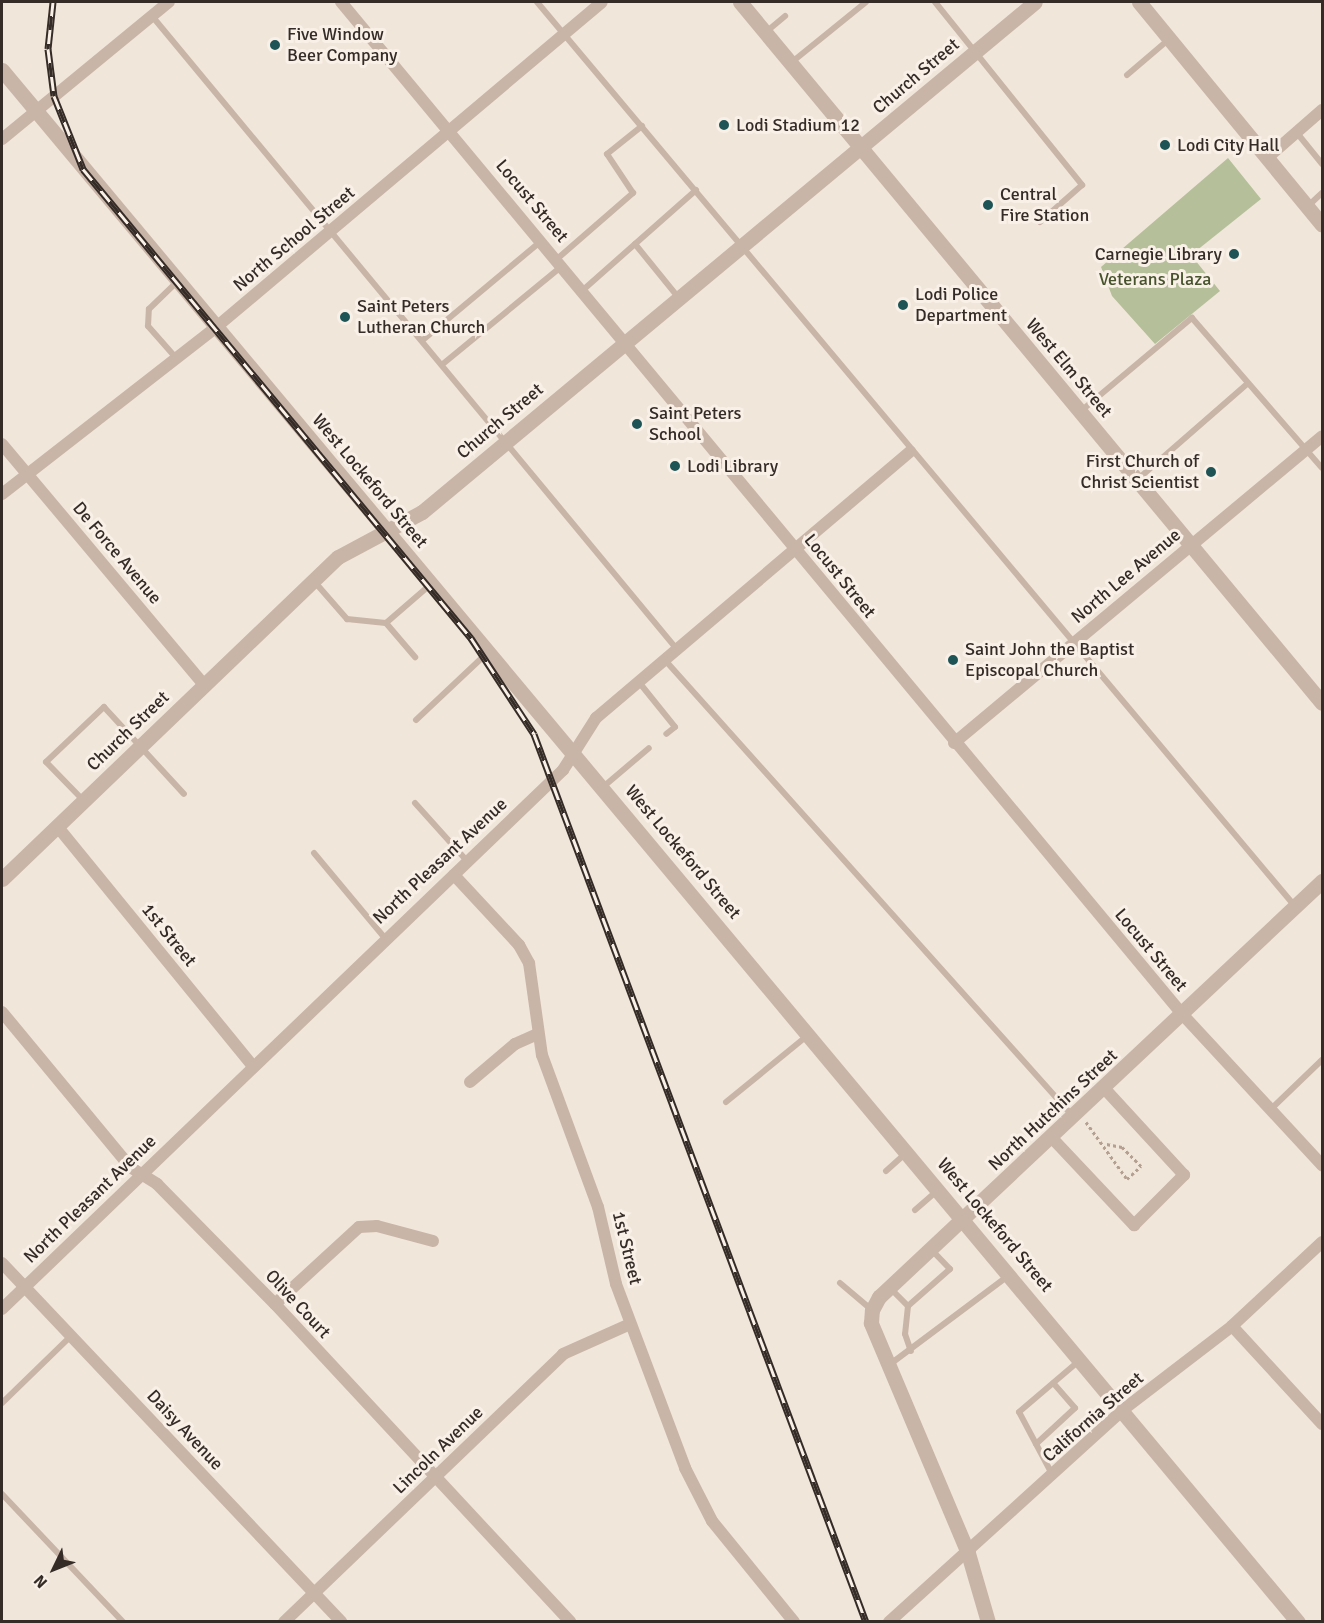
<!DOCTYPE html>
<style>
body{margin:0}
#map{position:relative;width:1324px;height:1623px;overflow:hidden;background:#f1e6da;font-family:Signika,sans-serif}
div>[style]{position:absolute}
.green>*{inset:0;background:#b5c09b}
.path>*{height:3px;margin-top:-1.5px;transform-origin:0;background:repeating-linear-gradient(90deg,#b49f91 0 3px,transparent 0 6px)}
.service>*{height:6px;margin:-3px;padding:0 3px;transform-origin:3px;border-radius:3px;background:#c9b5a7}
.minor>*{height:12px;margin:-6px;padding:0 6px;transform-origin:6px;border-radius:6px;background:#c9b5a7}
.tertiary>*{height:15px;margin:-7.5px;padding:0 7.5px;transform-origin:7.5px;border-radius:7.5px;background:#c9b5a7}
.rail>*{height:7px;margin-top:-3.5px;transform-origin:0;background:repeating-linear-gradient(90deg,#f9f0e7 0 14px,#352b27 0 28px);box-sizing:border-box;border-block:2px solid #352b27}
.dots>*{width:16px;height:16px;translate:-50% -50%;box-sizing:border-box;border:3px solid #f9f0e7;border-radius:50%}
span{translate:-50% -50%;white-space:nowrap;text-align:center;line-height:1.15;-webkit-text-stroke:6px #f9f0e7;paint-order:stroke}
.poi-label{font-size:18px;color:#352b27}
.left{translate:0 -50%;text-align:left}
.right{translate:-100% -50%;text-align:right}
.street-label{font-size:18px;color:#352b27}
.park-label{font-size:18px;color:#46532c}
.frame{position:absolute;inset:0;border:3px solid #352b27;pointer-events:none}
.north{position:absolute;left:24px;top:1539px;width:60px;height:60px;-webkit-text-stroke:4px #f9f0e7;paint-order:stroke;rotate:227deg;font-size:16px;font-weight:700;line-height:24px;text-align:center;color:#352b27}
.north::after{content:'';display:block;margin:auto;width:21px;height:27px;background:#352b27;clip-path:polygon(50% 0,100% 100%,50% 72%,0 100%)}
</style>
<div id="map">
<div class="green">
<i style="clip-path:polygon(1228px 158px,1261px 199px,1191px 255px,1220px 291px,1155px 344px,1112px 296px,1101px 267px)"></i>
</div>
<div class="path">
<i style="left:1086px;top:1122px;width:70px;rotate:54.3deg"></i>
<i style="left:1127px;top:1179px;width:19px;rotate:-43deg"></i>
<i style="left:1141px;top:1166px;width:27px;rotate:-135deg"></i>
<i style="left:1122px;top:1147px;width:16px;rotate:-169deg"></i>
</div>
<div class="service">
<i style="left:537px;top:2px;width:1178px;rotate:50.03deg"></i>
<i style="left:935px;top:2px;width:235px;rotate:51.2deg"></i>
<i style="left:1082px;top:185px;width:56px;rotate:138.6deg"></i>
<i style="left:152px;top:16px;width:821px;rotate:50.34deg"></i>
<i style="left:766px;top:32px;width:25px;rotate:-40deg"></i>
<i style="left:792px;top:62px;width:95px;rotate:-39deg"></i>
<i style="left:1127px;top:75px;width:54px;rotate:-40.5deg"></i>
<i style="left:1297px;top:133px;width:40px;rotate:51deg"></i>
<i style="left:1308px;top:206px;width:19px;rotate:-43deg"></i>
<i style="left:635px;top:244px;width:68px;rotate:50.9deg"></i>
<i style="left:557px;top:259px;width:101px;rotate:-41deg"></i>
<i style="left:633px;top:193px;width:47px;rotate:-123.7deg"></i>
<i style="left:607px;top:154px;width:45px;rotate:-38.7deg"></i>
<i style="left:583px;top:290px;width:151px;rotate:-41.5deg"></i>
<i style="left:424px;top:339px;width:153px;rotate:-39.9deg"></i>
<i style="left:177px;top:359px;width:44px;rotate:-131.3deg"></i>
<i style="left:148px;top:326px;width:17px;rotate:-87deg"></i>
<i style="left:149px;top:309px;width:40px;rotate:-44deg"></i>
<i style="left:444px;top:363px;width:153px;rotate:-39.4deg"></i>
<i style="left:1081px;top:411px;width:145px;rotate:-40deg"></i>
<i style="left:1192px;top:318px;width:198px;rotate:49.1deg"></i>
<i style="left:1138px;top:479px;width:145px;rotate:-41.1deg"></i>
<i style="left:313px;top:580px;width:52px;rotate:48.9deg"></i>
<i style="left:347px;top:619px;width:39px;rotate:6deg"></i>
<i style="left:386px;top:623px;width:58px;rotate:-40.8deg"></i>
<i style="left:386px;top:623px;width:45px;rotate:49.5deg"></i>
<i style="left:664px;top:659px;width:610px;rotate:48.19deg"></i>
<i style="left:638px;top:681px;width:59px;rotate:51.2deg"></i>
<i style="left:675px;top:727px;width:11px;rotate:142deg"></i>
<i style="left:416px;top:720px;width:98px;rotate:-43.3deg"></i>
<i style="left:603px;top:787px;width:60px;rotate:-40.3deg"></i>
<i style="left:83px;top:800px;width:53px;rotate:-134.2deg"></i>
<i style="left:46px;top:762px;width:80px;rotate:-43.5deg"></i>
<i style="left:104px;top:707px;width:118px;rotate:47.4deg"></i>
<i style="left:415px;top:803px;width:79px;rotate:48.1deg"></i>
<i style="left:314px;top:853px;width:109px;rotate:50.2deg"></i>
<i style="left:726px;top:1102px;width:104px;rotate:-39.2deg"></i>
<i style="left:1271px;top:1109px;width:71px;rotate:-43.9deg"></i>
<i style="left:886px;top:1171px;width:27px;rotate:-42deg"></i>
<i style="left:915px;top:1210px;width:29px;rotate:-41deg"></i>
<i style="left:840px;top:1283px;width:42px;rotate:40.2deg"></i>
<i style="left:889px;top:1287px;width:27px;rotate:45deg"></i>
<i style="left:908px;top:1306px;width:28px;rotate:96deg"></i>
<i style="left:905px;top:1334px;width:18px;rotate:71deg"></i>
<i style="left:908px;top:1306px;width:56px;rotate:-41.4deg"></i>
<i style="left:950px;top:1269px;width:28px;rotate:-134deg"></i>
<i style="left:889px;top:1365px;width:149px;rotate:-36.8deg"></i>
<i style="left:2px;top:1403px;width:96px;rotate:-44.2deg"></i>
<i style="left:1036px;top:1444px;width:53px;rotate:-42.7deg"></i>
<i style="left:1075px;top:1408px;width:33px;rotate:-131deg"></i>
<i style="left:1052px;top:1474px;width:70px;rotate:-118deg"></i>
<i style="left:1019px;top:1412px;width:79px;rotate:-40.4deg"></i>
<i style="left:2px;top:1494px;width:176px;rotate:46.6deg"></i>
</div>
<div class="minor">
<i style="left:341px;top:2px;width:1317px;rotate:50.27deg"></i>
<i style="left:1183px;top:1015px;width:205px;rotate:47.2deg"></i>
<i style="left:2px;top:139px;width:216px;rotate:-39.4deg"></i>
<i style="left:1267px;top:158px;width:73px;rotate:-41.1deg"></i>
<i style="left:2px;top:444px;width:314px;rotate:50deg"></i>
<i style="left:2px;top:494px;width:269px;rotate:-37.9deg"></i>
<i style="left:214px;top:329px;width:507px;rotate:-40.12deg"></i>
<i style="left:954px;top:743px;width:479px;rotate:-39.8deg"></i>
<i style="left:57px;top:826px;width:310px;rotate:50.8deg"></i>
<i style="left:454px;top:875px;width:96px;rotate:47.1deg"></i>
<i style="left:519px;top:945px;width:21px;rotate:61deg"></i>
<i style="left:529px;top:963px;width:93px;rotate:82deg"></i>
<i style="left:542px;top:1055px;width:162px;rotate:69.8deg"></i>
<i style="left:598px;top:1207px;width:79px;rotate:76.8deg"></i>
<i style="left:616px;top:1284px;width:197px;rotate:69.4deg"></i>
<i style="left:685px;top:1468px;width:59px;rotate:63deg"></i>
<i style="left:712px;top:1521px;width:130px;rotate:50.9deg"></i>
<i style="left:2px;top:1012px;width:201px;rotate:50.4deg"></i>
<i style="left:130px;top:1167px;width:32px;rotate:32deg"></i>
<i style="left:157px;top:1184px;width:168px;rotate:45.5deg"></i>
<i style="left:275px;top:1304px;width:434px;rotate:47.1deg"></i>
<i style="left:470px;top:1082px;width:59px;rotate:-40.2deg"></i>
<i style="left:515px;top:1044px;width:24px;rotate:-24deg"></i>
<i style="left:1052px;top:1138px;width:120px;rotate:46.7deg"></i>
<i style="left:1134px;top:1225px;width:71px;rotate:-45deg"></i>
<i style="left:1184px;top:1175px;width:117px;rotate:-132.6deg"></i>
<i style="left:2px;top:1263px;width:494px;rotate:46.6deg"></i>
<i style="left:275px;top:1304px;width:114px;rotate:-42.5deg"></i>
<i style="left:359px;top:1227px;width:18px;rotate:-3deg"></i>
<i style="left:377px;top:1226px;width:58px;rotate:15deg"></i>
<i style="left:2px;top:1309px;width:778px;rotate:-43.85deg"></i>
<i style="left:563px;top:770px;width:62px;rotate:-57.6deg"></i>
<i style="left:596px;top:718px;width:412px;rotate:-40.3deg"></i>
<i style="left:1232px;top:1326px;width:133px;rotate:47.4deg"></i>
<i style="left:284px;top:1622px;width:387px;rotate:-43.8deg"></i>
<i style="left:563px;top:1354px;width:73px;rotate:-24.1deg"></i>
<i style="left:889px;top:1622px;width:317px;rotate:-42.2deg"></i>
<i style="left:1124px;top:1409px;width:136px;rotate:-37.5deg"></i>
<i style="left:1232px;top:1326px;width:123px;rotate:-43deg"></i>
</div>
<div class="tertiary">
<i style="left:740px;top:2px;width:911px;rotate:50.3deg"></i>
<i style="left:1139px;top:2px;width:288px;rotate:50.6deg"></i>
<i style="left:2px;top:70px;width:2022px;rotate:50.14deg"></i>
<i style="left:2px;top:879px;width:465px;rotate:-43.8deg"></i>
<i style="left:338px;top:557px;width:95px;rotate:-28.2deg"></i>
<i style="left:422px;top:512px;width:797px;rotate:-39.76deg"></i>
<i style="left:988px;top:1622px;width:72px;rotate:-106.2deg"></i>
<i style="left:968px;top:1553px;width:250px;rotate:-112.9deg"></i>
<i style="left:871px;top:1323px;width:13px;rotate:-86deg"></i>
<i style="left:872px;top:1310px;width:15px;rotate:-62deg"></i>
<i style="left:879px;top:1297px;width:608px;rotate:-43.2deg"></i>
</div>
<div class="rail">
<i style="left:53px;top:2px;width:47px;rotate:96.1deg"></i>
<i style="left:48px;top:49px;width:47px;rotate:82.7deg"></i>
<i style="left:54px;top:96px;width:79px;rotate:68.3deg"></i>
<i style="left:83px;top:169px;width:609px;rotate:50.4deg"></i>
<i style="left:471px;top:638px;width:115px;rotate:56.7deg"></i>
<i style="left:534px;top:734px;width:948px;rotate:69.5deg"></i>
</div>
<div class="dots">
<i style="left:275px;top:45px;background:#1e5456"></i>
<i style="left:724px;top:125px;background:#1e5456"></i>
<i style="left:1165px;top:145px;background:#1e5456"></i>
<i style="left:988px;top:205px;background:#1e5456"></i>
<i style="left:1234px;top:254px;background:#1e5456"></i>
<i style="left:903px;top:305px;background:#1e5456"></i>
<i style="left:345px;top:317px;background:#1e5456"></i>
<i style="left:637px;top:424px;background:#1e5456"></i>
<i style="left:675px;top:466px;background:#1e5456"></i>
<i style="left:1211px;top:472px;background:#1e5456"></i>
<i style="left:953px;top:660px;background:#1e5456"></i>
</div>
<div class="poi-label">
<span class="left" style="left:287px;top:45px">Five Window<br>Beer Company</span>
<span class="left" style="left:736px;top:125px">Lodi Stadium 12</span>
<span class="left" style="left:1177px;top:145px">Lodi City Hall</span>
<span class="left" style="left:1000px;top:205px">Central<br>Fire Station</span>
<span class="right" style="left:1222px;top:254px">Carnegie Library</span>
<span class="left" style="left:915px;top:305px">Lodi Police<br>Department</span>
<span class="left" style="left:357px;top:317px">Saint Peters<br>Lutheran Church</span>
<span class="left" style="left:649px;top:424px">Saint Peters<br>School</span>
<span class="right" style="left:1199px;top:472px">First Church of<br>Christ Scientist</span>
<span class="left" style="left:687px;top:466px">Lodi Library</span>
<span class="left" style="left:965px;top:660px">Saint John the Baptist<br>Episcopal Church</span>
</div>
<div class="street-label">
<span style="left:916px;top:76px;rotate:-40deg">Church Street</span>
<span style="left:532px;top:201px;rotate:50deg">Locust Street</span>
<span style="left:294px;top:239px;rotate:-40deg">North School Street</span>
<span style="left:1069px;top:368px;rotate:50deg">West Elm Street</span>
<span style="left:500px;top:421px;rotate:-40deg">Church Street</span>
<span style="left:370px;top:481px;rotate:50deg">West Lockeford Street</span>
<span style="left:117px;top:553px;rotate:50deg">De Force Avenue</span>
<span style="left:840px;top:576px;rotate:51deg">Locust Street</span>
<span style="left:1126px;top:576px;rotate:-40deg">North Lee Avenue</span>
<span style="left:128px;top:731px;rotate:-44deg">Church Street</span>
<span style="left:683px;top:852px;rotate:50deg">West Lockeford Street</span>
<span style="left:440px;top:861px;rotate:-43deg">North Pleasant Avenue</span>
<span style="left:169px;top:935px;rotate:51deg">1st Street</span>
<span style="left:1151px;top:950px;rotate:50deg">Locust Street</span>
<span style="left:1053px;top:1110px;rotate:-43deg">North Hutchins Street</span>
<span style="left:90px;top:1199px;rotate:-44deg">North Pleasant Avenue</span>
<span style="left:995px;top:1225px;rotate:50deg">West Lockeford Street</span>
<span style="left:627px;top:1248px;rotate:76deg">1st Street</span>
<span style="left:298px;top:1304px;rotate:47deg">Olive Court</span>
<span style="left:1093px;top:1417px;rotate:-41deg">California Street</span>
<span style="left:185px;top:1430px;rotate:47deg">Daisy Avenue</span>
<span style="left:438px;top:1450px;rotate:-44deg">Lincoln Avenue</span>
</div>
<div class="park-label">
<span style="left:1155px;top:279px">Veterans Plaza</span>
</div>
<div class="frame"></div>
<div class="north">N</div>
</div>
